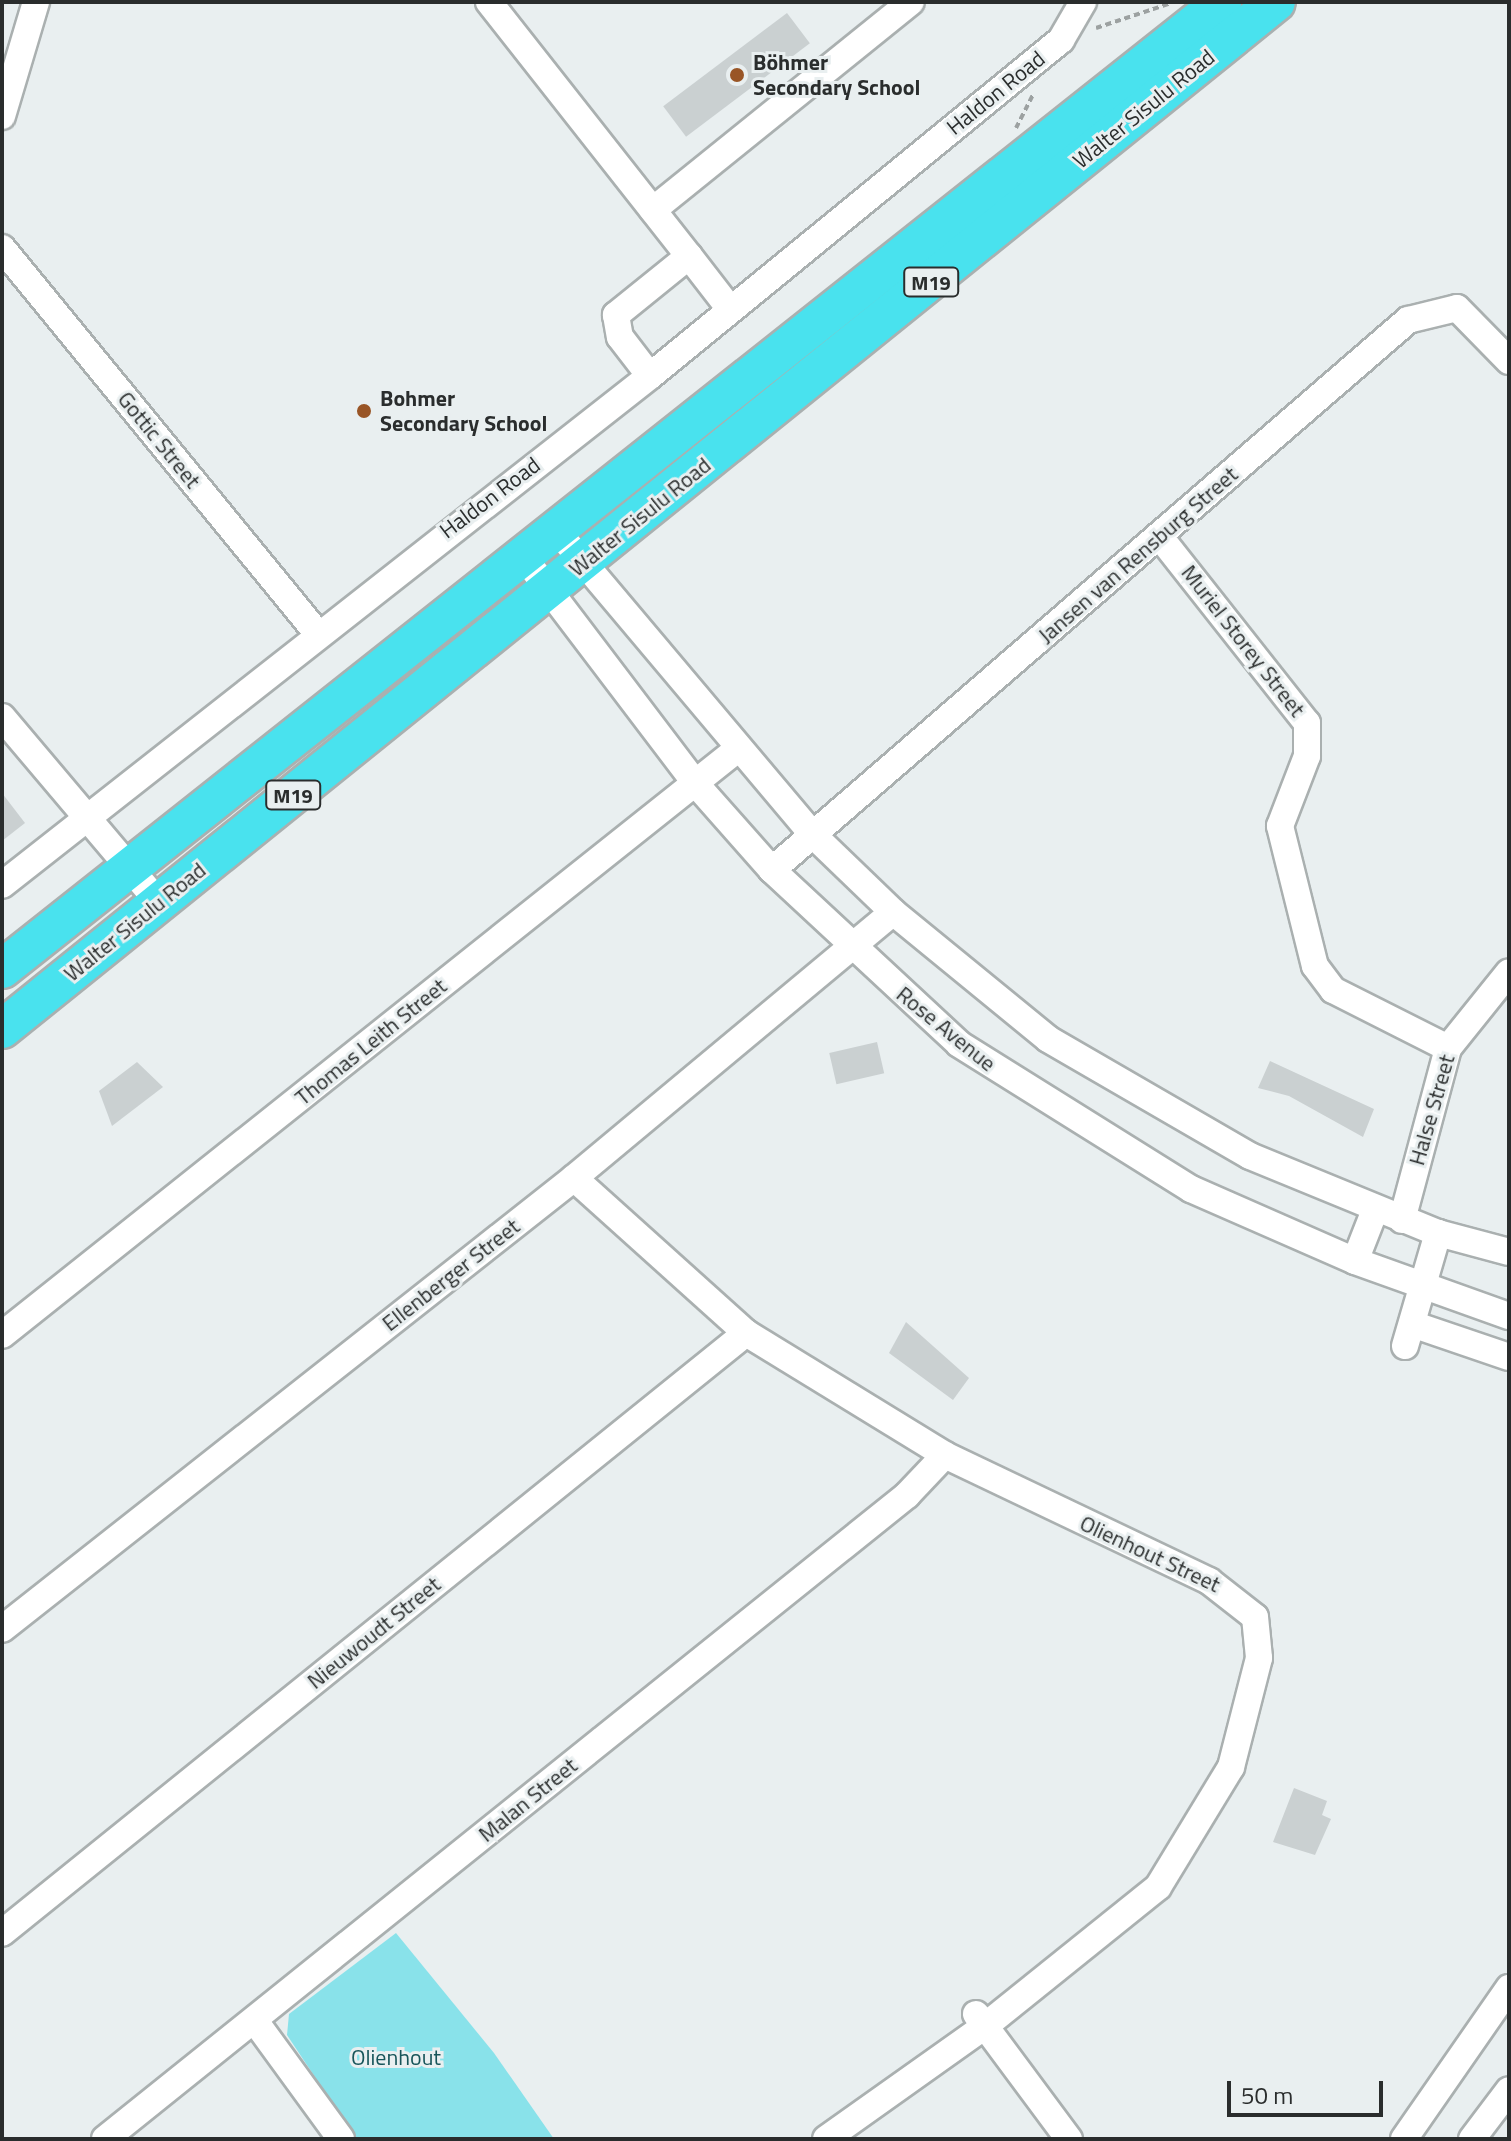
<!DOCTYPE html>
<meta charset="utf-8">
<style>
body{margin:0}
#map{position:relative;width:1511px;height:2141px;overflow:hidden;background:#e9eff0;font-family:"Titillium Web",sans-serif}
div>[style]{position:absolute}
.green>*{inset:0;background:#89e2ea}
.building>*{inset:0;background:#cad0d1;transform-origin:0 0}
.path>*{height:4px;margin-top:-2px;transform-origin:0;background:repeating-linear-gradient(90deg,#9ca1a1 0 6px,transparent 0 10px)}
.roads{filter:drop-shadow(2px 0 #aab0b0) drop-shadow(-2px 0 #aab0b0) drop-shadow(0 2px #aab0b0) drop-shadow(0 -2px #aab0b0)}
.minor>*{height:26px;margin:-13px;padding:0 13px;transform-origin:13px;border-radius:13px;background:#fff}
.highway>*{height:38px;margin:-19px;padding:0 19px;transform-origin:19px;border-radius:19px;background:#49e2ee}
.dots>*{width:22px;height:22px;translate:-50% -50%;box-sizing:border-box;border:4px solid #e9eff0;border-radius:50%}
span{translate:-50% -50%;white-space:nowrap;text-align:center;line-height:1.15;-webkit-text-stroke:6px #e9eff0;paint-order:stroke}
.shield-label span{padding:2px 6px;background:#e9eff0;border:2px solid;border-radius:6px;-webkit-text-stroke-width:0}
.shield-label{font-size:20px;color:#2a2d2d;font-weight:700}
.poi-label{font-size:22px;color:#2a2d2d;font-weight:700}
.left{translate:0 -50%;text-align:left}
.street-label{font-size:22px;color:#2a2d2d}
.park-label{font-size:22px;color:#17555a}
.frame{position:absolute;inset:0;border:4px solid #2a2d2d;pointer-events:none}
.scale{position:absolute;left:1227px;top:2081px;width:156px;height:36px;box-sizing:border-box;border:4px solid #2a2d2d;border-top:0;padding-left:10px;font-size:24px;line-height:28px;white-space:nowrap;color:#2a2d2d;-webkit-text-stroke:6px #e9eff0;paint-order:stroke}
</style>
<div id="map">
<div class="green">
<i style="clip-path:polygon(396px 1933px,494px 2053px,554px 2139px,356px 2139px,287px 2035px,289px 2014px)"></i>
</div>
<div class="building">
<i style="left:787px;top:13px;width:38px;height:155px;rotate:53deg"></i>
<i style="clip-path:polygon(2px 793px,25px 823px,2px 841px)"></i>
<i style="left:877px;top:1042px;width:32px;height:49px;rotate:77deg"></i>
<i style="clip-path:polygon(1270px 1061px,1374px 1109px,1363px 1137px,1289px 1096px,1258px 1088px)"></i>
<i style="clip-path:polygon(137px 1062px,163px 1087px,112px 1126px,99px 1091px)"></i>
<i style="clip-path:polygon(906px 1322px,969px 1378px,953px 1400px,889px 1353px)"></i>
<i style="clip-path:polygon(1294px 1788px,1327px 1801px,1322px 1815px,1331px 1819px,1315px 1855px,1273px 1842px)"></i>
</div>
<div class="path">
<i style="left:1096px;top:28px;width:79px;rotate:-18.4deg"></i>
<i style="left:1016px;top:128px;width:39px;rotate:-63deg"></i>
</div>
<div class="roads">
<div class="minor">
<i style="left:489px;top:2px;width:323px;rotate:51.8deg"></i>
<i style="left:689px;top:256px;width:94px;rotate:141.1deg"></i>
<i style="left:616px;top:315px;width:22px;rotate:80deg"></i>
<i style="left:620px;top:337px;width:49px;rotate:52.4deg"></i>
<i style="left:2px;top:116px;width:119px;rotate:-73.4deg"></i>
<i style="left:653px;top:210px;width:331px;rotate:-38.9deg"></i>
<i style="left:2px;top:248px;width:496px;rotate:50.7deg"></i>
<i style="left:689px;top:256px;width:67px;rotate:52.3deg"></i>
<i style="left:557px;top:531px;width:396px;rotate:49.9deg"></i>
<i style="left:812px;top:834px;width:112px;rotate:43.9deg"></i>
<i style="left:893px;top:912px;width:200px;rotate:39.3deg"></i>
<i style="left:1048px;top:1039px;width:233px;rotate:30.1deg"></i>
<i style="left:1250px;top:1156px;width:203px;rotate:22.3deg"></i>
<i style="left:1438px;top:1233px;width:73px;rotate:15deg"></i>
<i style="left:1160px;top:537px;width:237px;rotate:51.7deg"></i>
<i style="left:1307px;top:723px;width:33px;rotate:90deg"></i>
<i style="left:1307px;top:756px;width:75px;rotate:111.1deg"></i>
<i style="left:1280px;top:826px;width:144px;rotate:76deg"></i>
<i style="left:1315px;top:966px;width:30px;rotate:53deg"></i>
<i style="left:1333px;top:990px;width:129px;rotate:26.8deg"></i>
<i style="left:523px;top:556px;width:285px;rotate:52.8deg"></i>
<i style="left:695px;top:783px;width:116px;rotate:48.5deg"></i>
<i style="left:772px;top:870px;width:255px;rotate:42.9deg"></i>
<i style="left:959px;top:1044px;width:274px;rotate:32deg"></i>
<i style="left:1191px;top:1189px;width:179px;rotate:23.7deg"></i>
<i style="left:1355px;top:1261px;width:164px;rotate:19.7deg"></i>
<i style="left:2px;top:717px;width:243px;rotate:49.8deg"></i>
<i style="left:772px;top:870px;width:841px;rotate:-40.85deg"></i>
<i style="left:1408px;top:320px;width:50px;rotate:-13.8deg"></i>
<i style="left:1457px;top:308px;width:74px;rotate:45.5deg"></i>
<i style="left:2px;top:885px;width:824px;rotate:-38.15deg"></i>
<i style="left:650px;top:376px;width:531px;rotate:-39.27deg"></i>
<i style="left:1061px;top:40px;width:44px;rotate:-59.9deg"></i>
<i style="left:574px;top:1178px;width:232px;rotate:42deg"></i>
<i style="left:746px;top:1333px;width:233px;rotate:31.5deg"></i>
<i style="left:945px;top:1455px;width:293px;rotate:25.5deg"></i>
<i style="left:1209px;top:1581px;width:58px;rotate:38deg"></i>
<i style="left:1255px;top:1617px;width:41px;rotate:84.4deg"></i>
<i style="left:1259px;top:1658px;width:113px;rotate:104.4deg"></i>
<i style="left:1231px;top:1767px;width:140px;rotate:121.3deg"></i>
<i style="left:1158px;top:1887px;width:222px;rotate:141.2deg"></i>
<i style="left:985px;top:2026px;width:195px;rotate:144.6deg"></i>
<i style="left:1402px;top:1220px;width:178px;rotate:-75deg"></i>
<i style="left:1448px;top:1048px;width:97px;rotate:-51.2deg"></i>
<i style="left:1355px;top:1261px;width:55px;rotate:-68.6deg"></i>
<i style="left:1412px;top:1324px;width:102px;rotate:18.8deg"></i>
<i style="left:2px;top:1335px;width:942px;rotate:-38.54deg"></i>
<i style="left:1405px;top:1346px;width:118px;rotate:-73.7deg"></i>
<i style="left:2px;top:1629px;width:728px;rotate:-38.25deg"></i>
<i style="left:574px;top:1178px;width:415px;rotate:-39.8deg"></i>
<i style="left:2px;top:1933px;width:956px;rotate:-38.88deg"></i>
<i style="left:976px;top:2014px;width:156px;rotate:53.4deg"></i>
<i style="left:255px;top:2021px;width:146px;rotate:53.9deg"></i>
<i style="left:105px;top:2139px;width:1029px;rotate:-38.76deg"></i>
<i style="left:907px;top:1495px;width:55px;rotate:-46.5deg"></i>
<i style="left:1404px;top:2139px;width:184px;rotate:-55.2deg"></i>
<i style="left:1472px;top:2139px;width:61px;rotate:-52.9deg"></i>
</div>
<div class="highway">
<i style="left:2px;top:969px;width:1557px;rotate:-38.4deg"></i>
<i style="left:2px;top:1029px;width:1636px;rotate:-38.87deg"></i>
</div>
</div>
<div class="dots">
<i style="left:737px;top:75px;background:#995526"></i>
<i style="left:364px;top:411px;background:#995526"></i>
</div>
<div class="shield-label">
<span style="left:931px;top:282px">M19</span>
<span style="left:293px;top:795px">M19</span>
</div>
<div class="poi-label">
<span class="left" style="left:753px;top:75px">Böhmer<br>Secondary School</span>
<span class="left" style="left:380px;top:411px">Bohmer<br>Secondary School</span>
</div>
<div class="street-label">
<span style="left:996px;top:93px;rotate:-39deg">Haldon Road</span>
<span style="left:1144px;top:109px;rotate:-39deg">Walter Sisulu Road</span>
<span style="left:159px;top:440px;rotate:51deg">Gottic Street</span>
<span style="left:490px;top:498px;rotate:-37deg">Haldon Road</span>
<span style="left:640px;top:517px;rotate:-39deg">Walter Sisulu Road</span>
<span style="left:1138px;top:555px;rotate:-41deg">Jansen van Rensburg Street</span>
<span style="left:1243px;top:641px;rotate:52deg">Muriel Storey Street</span>
<span style="left:135px;top:922px;rotate:-39deg">Walter Sisulu Road</span>
<span style="left:946px;top:1029px;rotate:39deg">Rose Avenue</span>
<span style="left:371px;top:1042px;rotate:-39deg">Thomas Leith Street</span>
<span style="left:1432px;top:1110px;rotate:-74deg">Halse Street</span>
<span style="left:451px;top:1275px;rotate:-38deg">Ellenberger Street</span>
<span style="left:1150px;top:1554px;rotate:25deg">Olienhout Street</span>
<span style="left:374px;top:1633px;rotate:-39deg">Nieuwoudt Street</span>
<span style="left:528px;top:1800px;rotate:-39deg">Malan Street</span>
</div>
<div class="park-label">
<span style="left:396px;top:2058px">Olienhout</span>
</div>
<div class="frame"></div>
<div class="scale">50 m</div>
</div>
